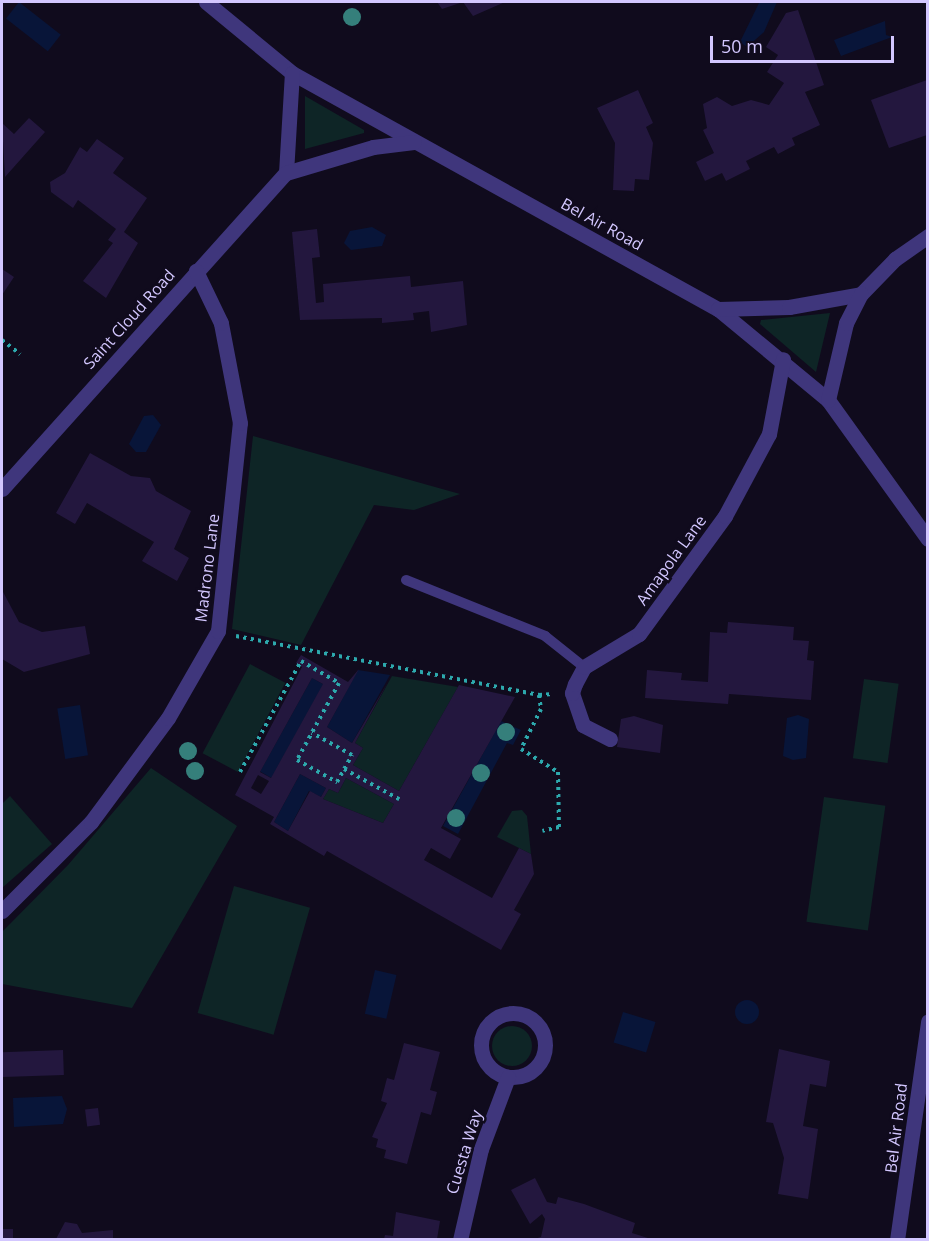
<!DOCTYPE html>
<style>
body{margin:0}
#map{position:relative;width:929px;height:1241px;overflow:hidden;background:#100b1d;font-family:"Open Sans",sans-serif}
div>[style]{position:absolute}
.green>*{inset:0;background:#0e2526;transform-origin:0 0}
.round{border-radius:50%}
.water>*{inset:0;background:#081539;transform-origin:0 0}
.building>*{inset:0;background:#23173e;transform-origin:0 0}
.path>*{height:4px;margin-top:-2px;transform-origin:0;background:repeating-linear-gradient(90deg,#2da9ad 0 3px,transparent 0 7.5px)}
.lane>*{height:10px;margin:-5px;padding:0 5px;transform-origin:5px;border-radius:5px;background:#3f367c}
.street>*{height:15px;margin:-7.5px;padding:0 7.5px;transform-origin:7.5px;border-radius:7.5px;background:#3f367c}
.street>.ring{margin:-7.5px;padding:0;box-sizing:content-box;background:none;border:15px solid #3f367c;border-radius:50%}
.trees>*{width:18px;height:18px;margin:-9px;border-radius:50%;background:#357f7b}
span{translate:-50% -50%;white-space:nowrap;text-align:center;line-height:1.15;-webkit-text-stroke:5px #100b1d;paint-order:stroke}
.street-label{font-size:16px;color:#d3c7ff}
.frame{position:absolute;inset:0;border:3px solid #d3c7ff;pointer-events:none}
.scale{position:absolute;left:710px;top:36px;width:184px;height:27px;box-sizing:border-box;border:3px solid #d3c7ff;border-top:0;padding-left:8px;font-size:18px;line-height:21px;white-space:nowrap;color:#d3c7ff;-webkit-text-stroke:4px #100b1d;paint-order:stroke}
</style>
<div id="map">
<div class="green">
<i style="clip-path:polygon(305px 96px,364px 130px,364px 133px,305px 149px)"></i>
<i style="clip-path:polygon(830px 313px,816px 372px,760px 324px,761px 320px)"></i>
<i style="clip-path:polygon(253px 436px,460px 494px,414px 510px,374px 505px,301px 645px,232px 629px)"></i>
<i style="left:250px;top:664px;width:40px;height:101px;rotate:28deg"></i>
<i style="clip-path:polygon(392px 676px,458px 687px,399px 791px,353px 765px,363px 748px,355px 743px)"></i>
<i style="left:864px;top:679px;width:35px;height:80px;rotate:8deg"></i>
<i style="clip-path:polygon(151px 768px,237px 826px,132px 1008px,2px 984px,2px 932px,68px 865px)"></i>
<i style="clip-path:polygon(346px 778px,394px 804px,383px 823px,323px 799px,329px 789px,338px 793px)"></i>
<i style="clip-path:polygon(10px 796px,52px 844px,2px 888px,2px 804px)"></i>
<i style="left:824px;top:797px;width:62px;height:126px;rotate:8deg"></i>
<i style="clip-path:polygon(522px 810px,527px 816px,531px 854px,497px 837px,512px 811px)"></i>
<i style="left:234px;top:886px;width:79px;height:132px;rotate:16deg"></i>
<i class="round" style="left:492px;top:1026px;width:40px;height:40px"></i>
</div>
<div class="water">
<i style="left:19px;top:2px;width:53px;height:21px;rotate:38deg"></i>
<i style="clip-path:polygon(777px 2px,764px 32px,747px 47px,740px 42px,759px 3px)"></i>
<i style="clip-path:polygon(885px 21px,886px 35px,892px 37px,841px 56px,834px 40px)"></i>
<i style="clip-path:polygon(372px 227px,386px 235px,382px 246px,351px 250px,344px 243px,350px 231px)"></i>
<i style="clip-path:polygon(153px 415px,161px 425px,146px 452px,136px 452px,129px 444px,144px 416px)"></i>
<i style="clip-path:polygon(358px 670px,390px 675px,352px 743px,327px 727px)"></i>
<i style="left:312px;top:678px;width:13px;height:107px;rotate:29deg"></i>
<i style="left:80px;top:705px;width:51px;height:23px;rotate:81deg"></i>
<i style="clip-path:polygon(798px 715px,809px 719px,806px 758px,793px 760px,783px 756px,787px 718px)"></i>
<i style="clip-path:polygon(501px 721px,521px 730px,513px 745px,507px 743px,458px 834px,443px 826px)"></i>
<i style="clip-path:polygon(300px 774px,326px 788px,321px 797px,309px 791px,288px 831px,274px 822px)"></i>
<i style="left:375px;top:970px;width:22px;height:45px;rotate:13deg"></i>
<i class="round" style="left:735px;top:1000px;width:24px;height:24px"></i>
<i style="left:623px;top:1012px;width:34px;height:32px;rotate:17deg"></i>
<i style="clip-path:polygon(62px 1096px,67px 1109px,63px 1124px,14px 1127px,13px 1098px)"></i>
</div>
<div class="building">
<i style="clip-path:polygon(437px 2px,505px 2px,473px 16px,463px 2px,442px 9px)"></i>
<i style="clip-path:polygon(798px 10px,824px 85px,805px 92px,820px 125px,792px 138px,795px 145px,778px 154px,774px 147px,746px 161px,750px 169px,726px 181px,722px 173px,705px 181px,696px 162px,714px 153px,703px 130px,707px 128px,703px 104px,717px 97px,732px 106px,751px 100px,769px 105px,784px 83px,767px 72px,778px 55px,766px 47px,786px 13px)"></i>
<i style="clip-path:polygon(927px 80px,927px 135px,889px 148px,871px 100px)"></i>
<i style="clip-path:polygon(638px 90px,653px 123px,646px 127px,653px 143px,649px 180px,635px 179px,634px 191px,613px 190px,615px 143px,597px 108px)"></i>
<i style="clip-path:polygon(29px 118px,45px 132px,5px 177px,2px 123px,14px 134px)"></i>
<i style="clip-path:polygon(97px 139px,124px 158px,113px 173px,147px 198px,124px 232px,138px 243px,106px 298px,83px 281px,113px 243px,108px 240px,116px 229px,78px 200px,73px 208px,51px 192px,50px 182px,65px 173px,80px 147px,87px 152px)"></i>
<i style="clip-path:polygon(317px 229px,320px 257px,312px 258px,316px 303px,324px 302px,323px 284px,410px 276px,411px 287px,463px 281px,467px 325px,431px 332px,429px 311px,413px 313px,414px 320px,382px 323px,382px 318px,300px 320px,292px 232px)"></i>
<i style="clip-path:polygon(2px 269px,14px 277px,2px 295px)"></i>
<i style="clip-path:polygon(90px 453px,131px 476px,150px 478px,156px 491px,191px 511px,174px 549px,189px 558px,177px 581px,142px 561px,154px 542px,87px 503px,75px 524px,56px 513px)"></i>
<i style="clip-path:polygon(2px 590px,19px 622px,42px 632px,85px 626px,90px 654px,24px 672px,2px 659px)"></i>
<i style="clip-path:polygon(728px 622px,794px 627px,793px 640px,809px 641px,807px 660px,814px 661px,811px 700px,729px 694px,728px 704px,645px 698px,647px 670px,682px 673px,681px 680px,708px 682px,710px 632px,727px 633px)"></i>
<i style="clip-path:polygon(evenodd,301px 655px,348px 682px,359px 669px,327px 727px,352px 743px,388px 682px,355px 743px,363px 748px,353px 765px,399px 791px,459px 685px,515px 697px,441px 828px,461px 839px,450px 859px,431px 848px,424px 860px,492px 898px,519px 848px,531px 854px,534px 874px,514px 910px,521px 914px,501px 950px,327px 851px,324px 856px,314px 850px,270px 824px,274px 817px,235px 795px,302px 667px,296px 663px,301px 655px,312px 678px,323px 684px,271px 778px,260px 772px,312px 678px,301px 655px,300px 774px,326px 788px,321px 797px,310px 791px,288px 831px,274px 822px,300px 774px,301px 655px,258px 775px,269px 781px,261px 794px,251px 788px,258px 775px,301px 655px,346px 778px,394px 804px,383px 823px,323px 799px,329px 789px,338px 793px,346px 778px)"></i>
<i style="clip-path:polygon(634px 716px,663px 725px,660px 753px,617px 747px,621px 719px)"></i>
<i style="clip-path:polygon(404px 1043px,440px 1052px,430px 1090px,437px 1092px,431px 1115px,421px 1112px,407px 1164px,384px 1158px,386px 1150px,376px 1147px,378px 1139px,372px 1137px,387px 1103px,381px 1101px,387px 1078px,394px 1080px)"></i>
<i style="clip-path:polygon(779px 1049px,830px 1061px,826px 1087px,810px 1084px,803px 1126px,818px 1129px,808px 1199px,778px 1194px,784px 1158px,773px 1123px,766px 1122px)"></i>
<i style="left:63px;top:1050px;width:25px;height:61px;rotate:88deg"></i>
<i style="left:98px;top:1108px;width:17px;height:13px;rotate:83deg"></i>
<i style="clip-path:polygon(535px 1178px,547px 1202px,556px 1204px,558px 1197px,584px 1204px,635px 1223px,632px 1233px,651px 1239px,534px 1239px,541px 1237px,545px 1219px,542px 1214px,530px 1224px,511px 1190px)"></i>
<i style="clip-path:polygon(396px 1212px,440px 1221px,437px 1239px,384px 1239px,385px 1235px,393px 1236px)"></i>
<i style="clip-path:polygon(65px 1222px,77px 1224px,82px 1233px,113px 1230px,113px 1239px,56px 1239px)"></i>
<i style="left:13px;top:1229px;width:10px;height:11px;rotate:90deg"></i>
</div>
<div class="path">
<i style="left:2px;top:340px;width:23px;rotate:38deg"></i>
<i style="left:236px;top:636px;width:309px;rotate:11deg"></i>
<i style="left:539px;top:695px;width:14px;rotate:82deg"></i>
<i style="left:541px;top:709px;width:45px;rotate:116.6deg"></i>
<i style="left:521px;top:749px;width:44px;rotate:31.9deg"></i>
<i style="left:558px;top:772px;width:55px;rotate:89deg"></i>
<i style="left:559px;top:827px;width:17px;rotate:167deg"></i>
<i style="left:539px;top:695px;width:14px;rotate:-4deg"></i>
<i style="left:344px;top:769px;width:63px;rotate:28.6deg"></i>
<i style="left:240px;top:772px;width:127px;rotate:-61.2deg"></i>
<i style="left:301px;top:661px;width:44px;rotate:30.1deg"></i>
<i style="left:339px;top:683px;width:88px;rotate:118.6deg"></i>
<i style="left:297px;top:760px;width:46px;rotate:28.8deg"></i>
<i style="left:337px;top:782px;width:31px;rotate:-61deg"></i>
<i style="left:352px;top:755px;width:46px;rotate:-151.2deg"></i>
</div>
<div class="lane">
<i style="left:406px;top:580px;width:150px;rotate:21.9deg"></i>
<i style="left:545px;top:636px;width:50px;rotate:38.5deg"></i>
</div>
<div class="street">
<i style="left:206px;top:2px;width:112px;rotate:39.5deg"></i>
<i style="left:292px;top:73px;width:487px;rotate:29deg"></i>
<i style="left:718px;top:309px;width:143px;rotate:39.6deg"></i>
<i style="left:828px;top:400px;width:171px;rotate:54.3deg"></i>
<i style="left:286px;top:173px;width:100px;rotate:-86.6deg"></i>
<i style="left:718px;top:309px;width:71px;rotate:-1.6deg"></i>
<i style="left:789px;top:307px;width:73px;rotate:-10.2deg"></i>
<i style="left:861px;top:294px;width:49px;rotate:-45.8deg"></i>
<i style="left:895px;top:259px;width:40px;rotate:-34.9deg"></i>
<i style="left:828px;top:400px;width:79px;rotate:-76.8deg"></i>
<i style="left:846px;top:323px;width:33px;rotate:-63deg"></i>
<i style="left:2px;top:489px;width:425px;rotate:-48.1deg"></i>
<i style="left:286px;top:173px;width:91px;rotate:-16.6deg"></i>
<i style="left:373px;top:147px;width:41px;rotate:-7deg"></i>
<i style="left:610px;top:739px;width:30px;rotate:-153deg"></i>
<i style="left:583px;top:725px;width:34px;rotate:-109deg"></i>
<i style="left:572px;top:693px;width:9px;rotate:-72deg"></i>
<i style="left:575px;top:684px;width:19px;rotate:-62deg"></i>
<i style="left:584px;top:667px;width:64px;rotate:-31deg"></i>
<i style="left:639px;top:634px;width:146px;rotate:-53.9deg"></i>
<i style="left:725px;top:516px;width:93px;rotate:-61.8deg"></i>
<i style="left:769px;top:434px;width:76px;rotate:-79.4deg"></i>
<i style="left:2px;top:911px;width:126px;rotate:-45deg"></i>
<i style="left:91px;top:822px;width:129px;rotate:-53.5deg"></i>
<i style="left:168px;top:718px;width:100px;rotate:-60.1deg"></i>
<i style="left:218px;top:631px;width:209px;rotate:-84deg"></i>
<i style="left:240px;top:423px;width:102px;rotate:-100.8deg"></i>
<i style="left:221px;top:323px;width:58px;rotate:-115.7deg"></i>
<i class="ring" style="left:481px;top:1013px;width:49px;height:49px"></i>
<i style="left:460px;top:1240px;width:93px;rotate:-77deg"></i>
<i style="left:481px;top:1149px;width:77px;rotate:-69.4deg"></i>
<i style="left:897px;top:1240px;width:221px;rotate:-81.9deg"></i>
</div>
<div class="trees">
<i style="left:352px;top:17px"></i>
<i style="left:506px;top:732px"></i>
<i style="left:188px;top:751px"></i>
<i style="left:195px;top:771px"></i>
<i style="left:481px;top:773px"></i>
<i style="left:456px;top:818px"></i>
</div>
<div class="street-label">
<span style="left:602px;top:224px;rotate:29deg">Bel Air Road</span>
<span style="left:129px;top:319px;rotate:-48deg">Saint Cloud Road</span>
<span style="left:671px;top:560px;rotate:-54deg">Amapola Lane</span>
<span style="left:207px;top:568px;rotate:-83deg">Madrono Lane</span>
<span style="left:896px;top:1128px;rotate:-83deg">Bel Air Road</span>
<span style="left:464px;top:1152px;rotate:-73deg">Cuesta Way</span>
</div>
<div class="frame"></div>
<div class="scale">50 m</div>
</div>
